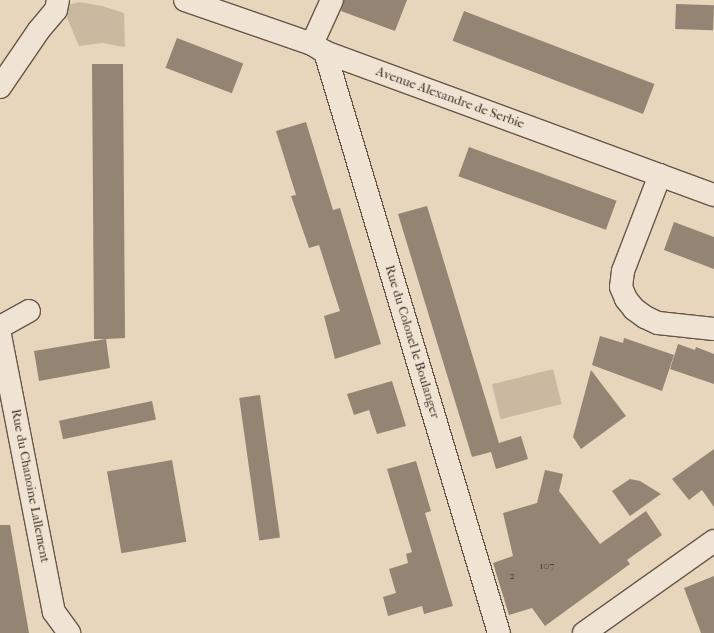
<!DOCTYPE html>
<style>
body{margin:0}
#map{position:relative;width:714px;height:633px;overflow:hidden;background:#e7d6bb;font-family:"IM FELL French Canon",serif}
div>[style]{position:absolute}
.green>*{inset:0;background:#cab9a1;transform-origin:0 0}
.building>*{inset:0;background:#948473;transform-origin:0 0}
.roads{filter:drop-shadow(1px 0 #66564a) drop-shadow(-1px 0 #66564a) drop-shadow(0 1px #66564a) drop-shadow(0 -1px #66564a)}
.street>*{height:22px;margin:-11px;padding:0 11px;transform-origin:11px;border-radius:11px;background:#efe4d3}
span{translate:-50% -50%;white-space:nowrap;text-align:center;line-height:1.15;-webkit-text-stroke:3px #efe4d3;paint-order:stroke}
.number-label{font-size:11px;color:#514238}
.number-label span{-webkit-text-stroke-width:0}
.street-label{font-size:13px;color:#3b2c24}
</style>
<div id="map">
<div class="green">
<i style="clip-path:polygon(79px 2px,102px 6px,124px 13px,125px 47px,102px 43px,79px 46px,67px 18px,68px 5px)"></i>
<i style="left:553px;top:369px;width:36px;height:63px;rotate:76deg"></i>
</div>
<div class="building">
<i style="clip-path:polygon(344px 0,407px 0,395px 31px,341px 11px)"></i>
<i style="left:676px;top:4px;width:38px;height:25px;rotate:2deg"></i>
<i style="left:464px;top:11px;width:204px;height:32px;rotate:21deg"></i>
<i style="left:177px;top:38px;width:71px;height:32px;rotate:21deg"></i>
<i style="clip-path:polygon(92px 64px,123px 64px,125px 338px,106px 339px,110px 368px,39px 381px,34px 351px,106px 339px,94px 339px)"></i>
<i style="clip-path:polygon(306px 122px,333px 210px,340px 208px,381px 344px,335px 359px,324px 316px,340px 311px,319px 245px,309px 248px,291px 196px,296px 195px,276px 131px)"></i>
<i style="left:469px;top:147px;width:157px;height:31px;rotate:20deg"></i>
<i style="clip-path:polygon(427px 206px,499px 443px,521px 436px,528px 459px,496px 469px,491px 452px,472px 457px,398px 214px)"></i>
<i style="clip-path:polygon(674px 222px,714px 237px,714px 269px,664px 250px)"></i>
<i style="clip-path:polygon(600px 336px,623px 343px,624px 338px,674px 355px,662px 391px,592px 365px)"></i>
<i style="clip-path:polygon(678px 344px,695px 350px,696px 347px,714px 354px,714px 384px,670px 369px)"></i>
<i style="clip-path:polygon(591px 370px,626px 416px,581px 449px,573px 437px)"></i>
<i style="clip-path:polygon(392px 381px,406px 426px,377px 434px,369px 410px,354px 415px,347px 394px)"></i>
<i style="left:260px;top:395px;width:144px;height:21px;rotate:82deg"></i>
<i style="left:152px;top:401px;width:19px;height:95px;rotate:78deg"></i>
<i style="clip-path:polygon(714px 449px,714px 507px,702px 490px,689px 500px,672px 479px)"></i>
<i style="left:172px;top:460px;width:83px;height:66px;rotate:80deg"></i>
<i style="clip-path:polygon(416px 461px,431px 511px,425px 513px,453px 606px,424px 614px,422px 606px,388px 616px,383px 597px,396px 593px,389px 569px,408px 563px,406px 554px,412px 552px,387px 469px)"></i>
<i style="clip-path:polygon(545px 470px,563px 474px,559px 491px,600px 544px,646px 511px,662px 535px,627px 560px,630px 564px,545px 626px,532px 608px,509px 615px,493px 563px,513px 556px,503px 513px,537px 503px)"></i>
<i style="clip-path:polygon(630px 479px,640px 481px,661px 494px,630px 516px,612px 491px)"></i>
<i style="clip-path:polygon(0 525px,10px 525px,29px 633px,0 633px)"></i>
<i style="clip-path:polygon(714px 576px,714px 633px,701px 633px,684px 588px)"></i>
</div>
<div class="roads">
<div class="street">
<i style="left:185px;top:0;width:134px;rotate:19.1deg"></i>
<i style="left:312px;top:44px;width:15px;rotate:32deg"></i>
<i style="left:325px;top:52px;width:414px;rotate:20.2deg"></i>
<i style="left:312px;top:44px;width:48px;rotate:-65.6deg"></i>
<i style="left:325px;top:52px;width:606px;rotate:73.33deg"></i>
<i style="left:0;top:87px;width:69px;rotate:-55.6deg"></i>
<i style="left:39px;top:30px;width:26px;rotate:-50deg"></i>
<i style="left:56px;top:10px;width:10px;rotate:-79deg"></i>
<i style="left:660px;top:175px;width:103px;rotate:111.1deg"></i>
<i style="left:623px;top:271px;width:16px;rotate:97deg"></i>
<i style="left:621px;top:287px;width:13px;rotate:67deg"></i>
<i style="left:626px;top:299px;width:13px;rotate:51deg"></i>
<i style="left:634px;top:309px;width:14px;rotate:36deg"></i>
<i style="left:645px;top:317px;width:14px;rotate:25deg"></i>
<i style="left:658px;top:323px;width:56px;rotate:6.1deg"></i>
<i style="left:0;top:327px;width:33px;rotate:-29deg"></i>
<i style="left:0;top:335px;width:282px;rotate:79deg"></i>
<i style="left:54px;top:612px;width:26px;rotate:54deg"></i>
<i style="left:584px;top:633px;width:159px;rotate:-35.3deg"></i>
</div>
</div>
<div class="number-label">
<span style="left:547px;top:566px">107</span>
<span style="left:512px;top:576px">2</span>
</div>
<div class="street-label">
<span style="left:450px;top:98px;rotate:20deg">Avenue Alexandre de Serbie</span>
<span style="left:412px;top:342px;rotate:73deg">Rue du Colonel le Boulanger</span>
<span style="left:30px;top:486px;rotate:79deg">Rue du Chanoine Lallement</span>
</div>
</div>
